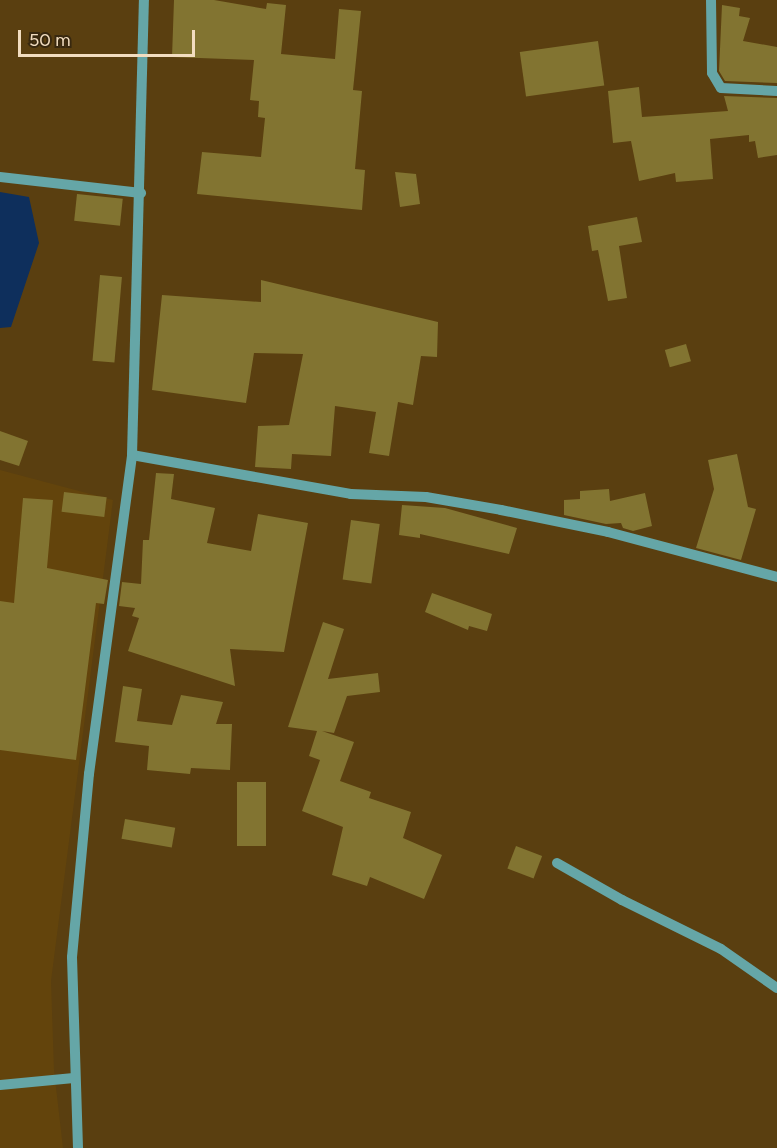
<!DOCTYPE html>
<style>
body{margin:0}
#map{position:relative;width:777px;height:1148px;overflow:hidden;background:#5a3f10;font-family:Figtree,sans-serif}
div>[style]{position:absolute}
.built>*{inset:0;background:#63440c}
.water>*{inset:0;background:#0e2f5c}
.building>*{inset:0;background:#827431;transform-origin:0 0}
.minor>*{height:10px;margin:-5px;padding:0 5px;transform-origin:5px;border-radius:5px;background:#65a6a7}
span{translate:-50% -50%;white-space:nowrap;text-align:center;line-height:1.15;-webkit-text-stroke:5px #38280f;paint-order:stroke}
.scale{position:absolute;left:18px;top:30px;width:177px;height:27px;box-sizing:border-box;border:3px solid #f2ddc0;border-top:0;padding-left:8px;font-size:18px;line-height:21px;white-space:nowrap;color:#f2ddc0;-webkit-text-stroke:4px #38280f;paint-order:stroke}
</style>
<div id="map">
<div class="built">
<i style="clip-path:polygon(0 470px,113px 500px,51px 981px,54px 1070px,63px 1148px,0 1148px)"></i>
</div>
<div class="water">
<i style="clip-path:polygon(0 192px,29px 197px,39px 243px,11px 327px,0 328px)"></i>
</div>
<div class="building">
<i style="clip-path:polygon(174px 0,214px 0,266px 9px,267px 3px,286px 5px,281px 54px,335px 59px,339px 9px,361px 11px,353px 90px,362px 91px,355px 169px,365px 170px,362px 210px,197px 194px,202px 152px,261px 157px,265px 118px,258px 117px,259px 101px,250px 100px,254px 60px,172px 57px)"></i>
<i style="clip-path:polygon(722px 5px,740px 8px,739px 16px,750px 18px,743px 41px,777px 47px,777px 83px,725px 81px,719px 71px)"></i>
<i style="left:598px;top:41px;width:45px;height:79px;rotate:82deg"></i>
<i style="clip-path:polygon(639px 87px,642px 117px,728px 111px,724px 96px,777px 98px,777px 155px,758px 158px,755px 141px,749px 142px,749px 135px,710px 139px,713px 179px,676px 182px,675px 173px,639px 181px,631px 141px,613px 143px,608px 91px)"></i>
<i style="clip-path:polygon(395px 172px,416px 174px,420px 204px,400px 207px)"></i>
<i style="left:77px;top:194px;width:46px;height:27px;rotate:6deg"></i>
<i style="clip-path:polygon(637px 217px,642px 242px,619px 246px,627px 298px,608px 301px,598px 250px,592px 251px,588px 226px)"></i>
<i style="left:100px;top:275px;width:22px;height:86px;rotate:5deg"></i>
<i style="clip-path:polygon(261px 280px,438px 322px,437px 357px,421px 356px,413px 405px,398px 402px,389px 456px,369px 453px,376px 412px,335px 406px,331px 456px,292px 454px,291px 469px,255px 467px,258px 426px,289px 425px,303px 354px,254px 353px,246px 403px,152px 390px,162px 295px,261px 302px)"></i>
<i style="left:686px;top:344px;width:18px;height:22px;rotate:74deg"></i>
<i style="clip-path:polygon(0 431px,28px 441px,19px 466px,0 460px)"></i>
<i style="clip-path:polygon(737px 454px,748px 507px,756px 509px,741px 560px,696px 548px,714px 489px,708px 460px)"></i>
<i style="clip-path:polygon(156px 473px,174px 474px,171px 499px,215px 508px,207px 543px,251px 551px,258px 514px,308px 523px,284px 652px,230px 649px,235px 686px,128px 651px,139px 618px,132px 616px,135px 608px,119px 606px,122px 582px,141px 584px,143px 540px,149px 540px)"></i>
<i style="clip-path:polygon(609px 489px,610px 501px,645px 493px,652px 526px,633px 531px,623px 528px,621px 523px,606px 524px,564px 515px,564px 500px,580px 499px,580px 491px)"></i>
<i style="left:64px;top:492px;width:43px;height:20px;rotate:7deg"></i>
<i style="clip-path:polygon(23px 498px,53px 500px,47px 568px,108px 580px,104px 604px,96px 603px,76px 760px,0 750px,0 601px,14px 603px)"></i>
<i style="clip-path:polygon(402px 505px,445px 508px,517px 528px,509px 554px,420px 534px,420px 538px,399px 535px)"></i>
<i style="left:351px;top:520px;width:29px;height:60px;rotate:8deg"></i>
<i style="clip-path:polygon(432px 593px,492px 614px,487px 631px,469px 626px,468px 630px,425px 612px)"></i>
<i style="clip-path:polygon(323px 622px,344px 629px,328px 679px,378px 673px,380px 692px,347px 696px,334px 733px,322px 731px,354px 742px,340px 781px,371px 792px,369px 798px,411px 812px,403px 838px,442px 855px,424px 899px,370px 877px,367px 886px,332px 875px,343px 827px,302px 811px,320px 760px,309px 756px,317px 731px,288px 727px)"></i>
<i style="clip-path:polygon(123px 686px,142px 689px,137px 721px,172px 725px,181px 695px,223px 702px,216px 724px,232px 724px,230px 770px,191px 768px,190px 774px,147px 770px,149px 746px,115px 742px)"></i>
<i style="left:237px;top:782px;width:29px;height:64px"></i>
<i style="left:125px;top:819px;width:51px;height:20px;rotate:10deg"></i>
<i style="left:516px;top:846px;width:28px;height:24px;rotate:21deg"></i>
</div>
<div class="minor">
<i style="left:711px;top:0;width:73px;rotate:89.2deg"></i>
<i style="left:712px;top:73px;width:17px;rotate:59deg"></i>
<i style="left:721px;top:88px;width:56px;rotate:3.1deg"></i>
<i style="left:0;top:177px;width:142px;rotate:6.5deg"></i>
<i style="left:132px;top:455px;width:222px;rotate:10.1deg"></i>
<i style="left:351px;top:494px;width:75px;rotate:2.3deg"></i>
<i style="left:426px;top:497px;width:76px;rotate:9.8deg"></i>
<i style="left:501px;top:510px;width:109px;rotate:11.6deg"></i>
<i style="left:608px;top:532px;width:175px;rotate:14.9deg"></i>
<i style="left:557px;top:863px;width:75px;rotate:29.6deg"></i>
<i style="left:622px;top:900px;width:110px;rotate:26.3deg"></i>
<i style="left:721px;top:949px;width:68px;rotate:34.9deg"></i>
<i style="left:0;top:1085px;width:74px;rotate:-5.4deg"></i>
<i style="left:78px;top:1148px;width:191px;rotate:-91.8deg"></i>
<i style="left:72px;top:957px;width:184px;rotate:-84.7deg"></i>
<i style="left:89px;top:774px;width:322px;rotate:-82.3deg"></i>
<i style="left:132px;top:455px;width:455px;rotate:-88.5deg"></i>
</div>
<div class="scale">50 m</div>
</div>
